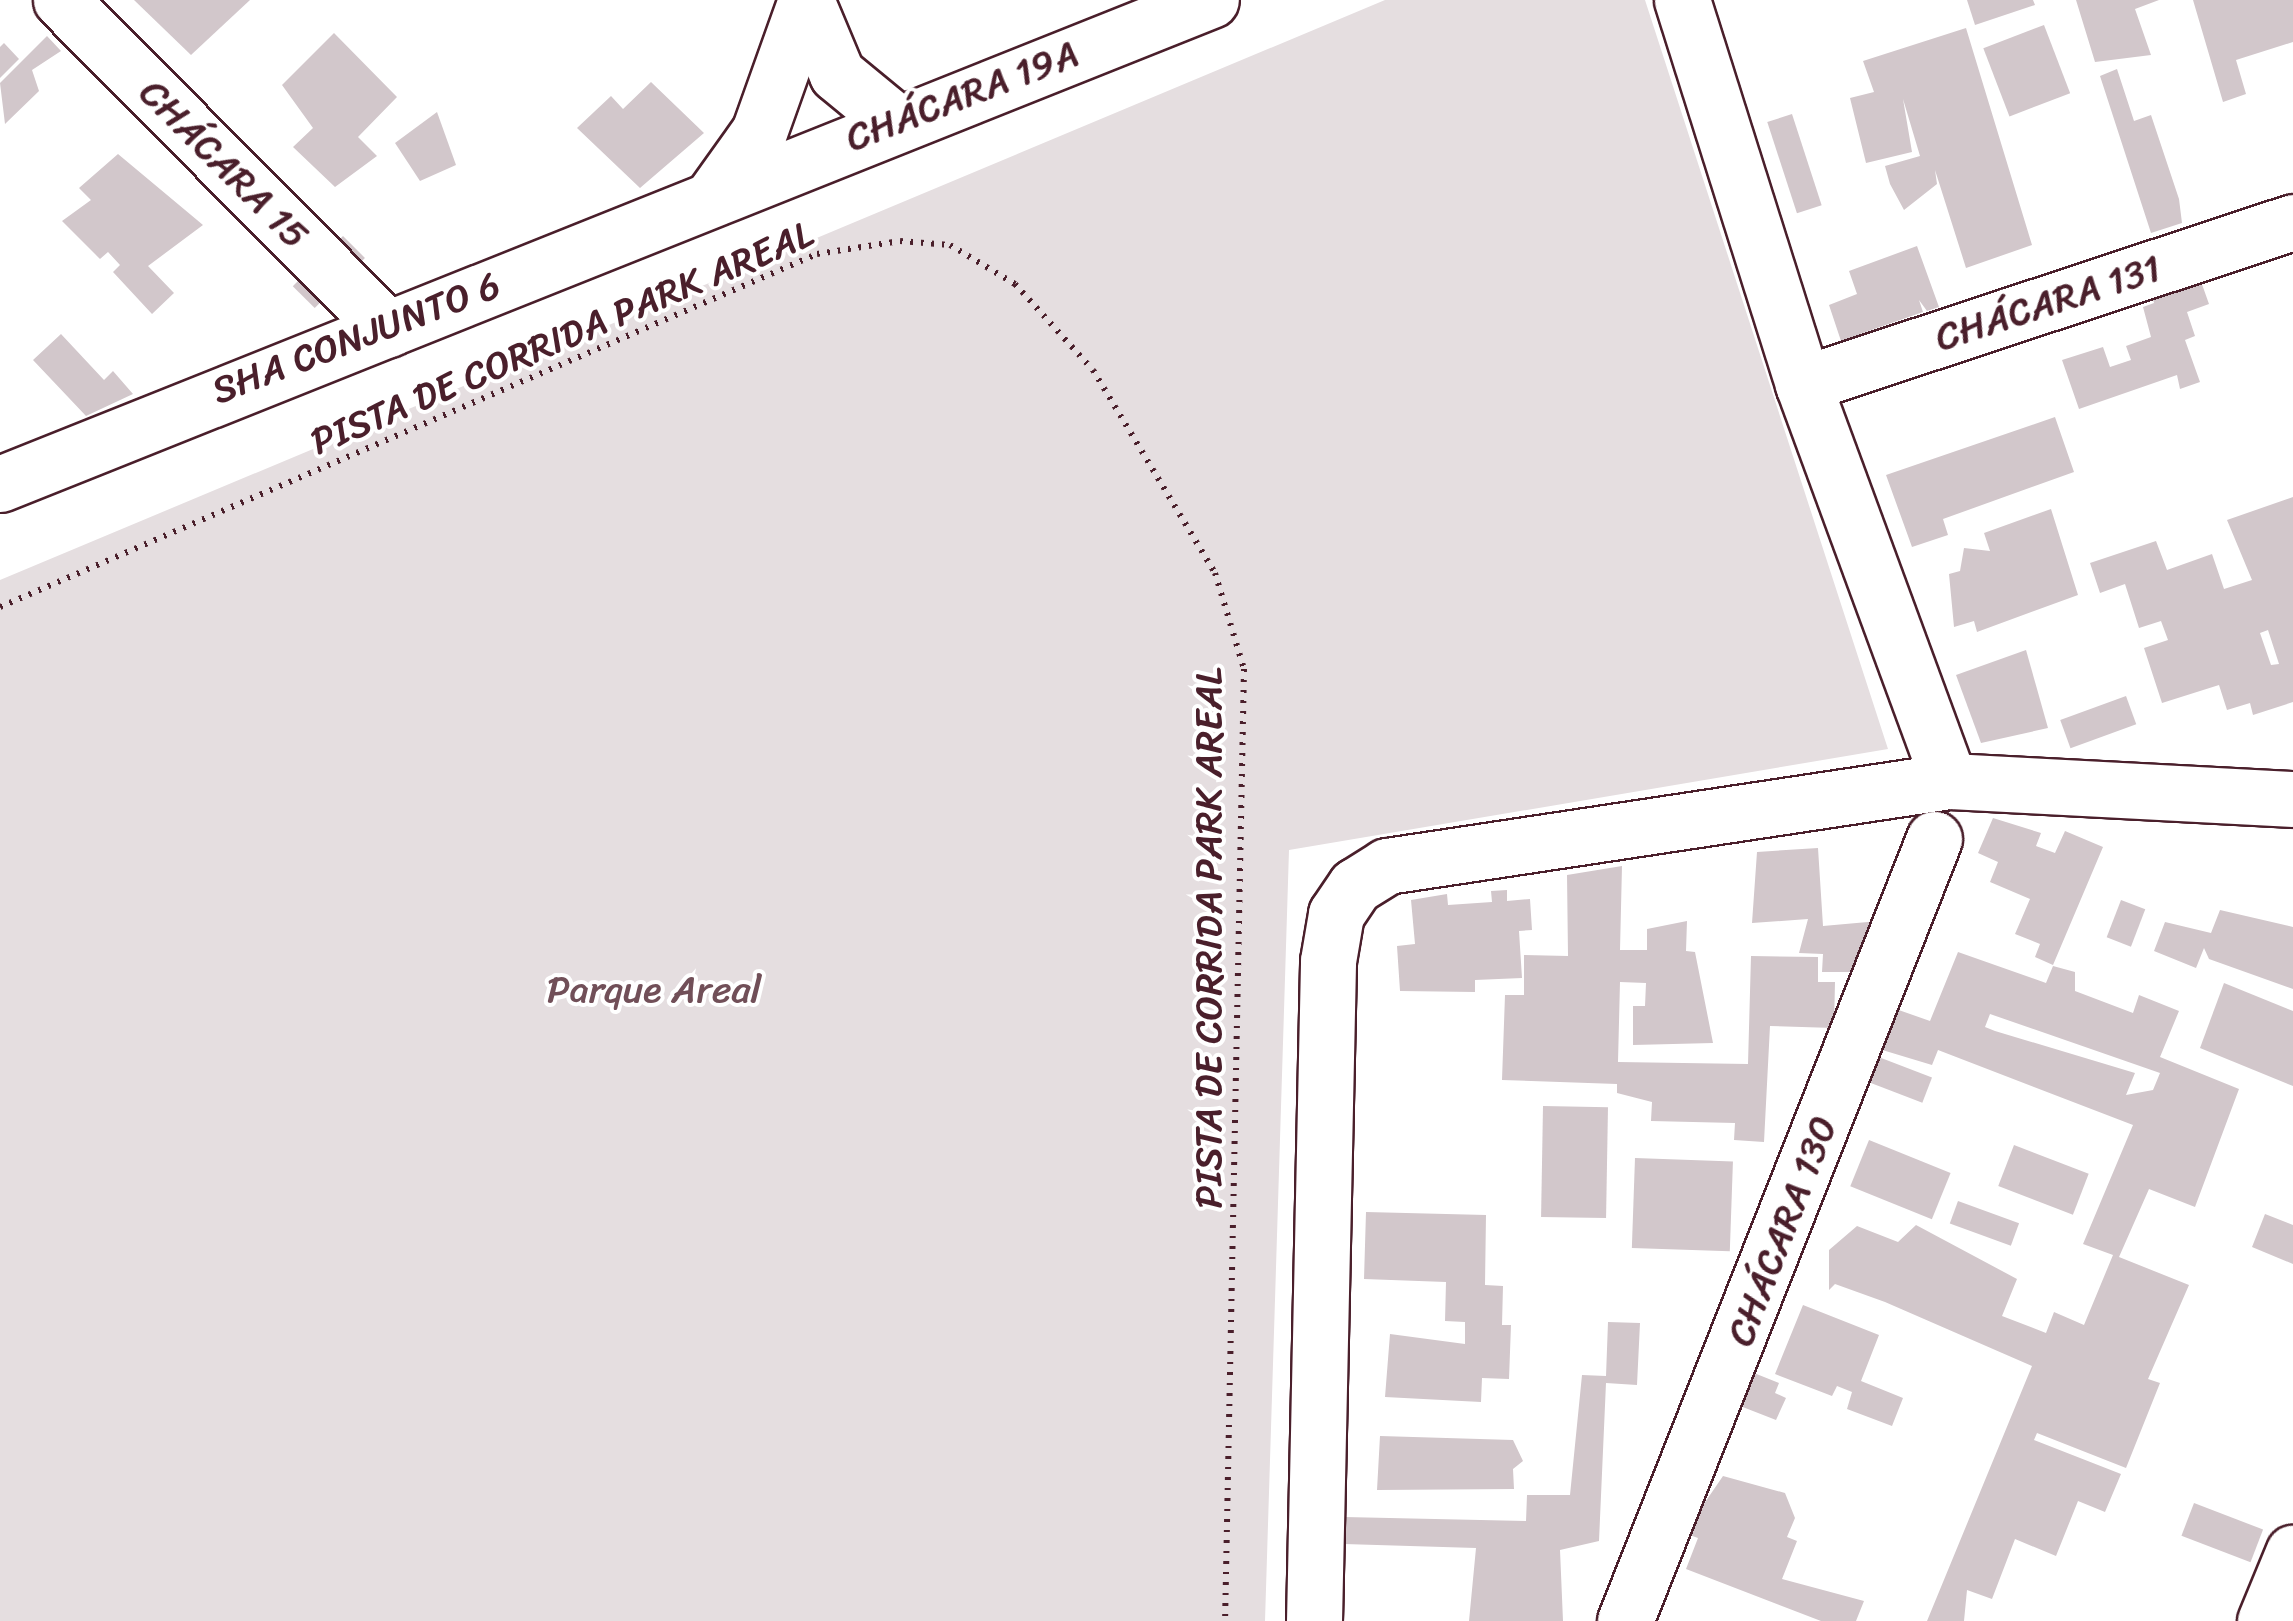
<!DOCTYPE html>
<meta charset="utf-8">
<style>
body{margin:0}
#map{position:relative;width:2293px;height:1621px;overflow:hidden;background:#fff;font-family:Sriracha,sans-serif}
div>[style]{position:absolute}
.green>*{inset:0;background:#e5dee0}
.building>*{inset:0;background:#d2c7cb;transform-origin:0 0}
.path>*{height:6px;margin-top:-3px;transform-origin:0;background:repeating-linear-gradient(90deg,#4a1f2b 0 2.5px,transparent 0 10.5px)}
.roads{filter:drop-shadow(2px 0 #4a1f2b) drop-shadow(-2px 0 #4a1f2b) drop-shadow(0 2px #4a1f2b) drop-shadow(0 -2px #4a1f2b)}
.minor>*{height:55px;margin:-27.5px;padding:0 27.5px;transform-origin:27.5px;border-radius:27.5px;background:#fff}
span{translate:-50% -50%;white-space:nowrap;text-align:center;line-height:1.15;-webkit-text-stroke:8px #fff;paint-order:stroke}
.street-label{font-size:38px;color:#4a1f2b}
.park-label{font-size:38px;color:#714f58}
</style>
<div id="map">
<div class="green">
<i style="clip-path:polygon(1385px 0,1645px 0,1888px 749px,1289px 850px,1265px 1621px,0 1621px,0 580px)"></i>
</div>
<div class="building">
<i style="clip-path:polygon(134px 0,250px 0,191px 55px)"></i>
<i style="clip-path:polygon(1967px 0,2033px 0,2035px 5px,1975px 25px)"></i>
<i style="clip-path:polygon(2076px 0,2159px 0,2135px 9px,2151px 55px,2095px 62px)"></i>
<i style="clip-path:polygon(2193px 0,2293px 0,2293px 42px,2236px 60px,2246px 94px,2223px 102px)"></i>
<i style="left:2044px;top:25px;width:73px;height:65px;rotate:69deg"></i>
<i style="clip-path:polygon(1966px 28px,2032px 245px,1966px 268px,1935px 170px,1937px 184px,1904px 210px,1890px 184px,1885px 166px,1920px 156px,1903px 99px,1912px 152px,1866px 163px,1850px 98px,1874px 92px,1863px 61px)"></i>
<i style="clip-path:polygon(334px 33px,397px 97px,358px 137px,377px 156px,335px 187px,293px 147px,313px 128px,282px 85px)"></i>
<i style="clip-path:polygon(47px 36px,61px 51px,32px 70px,39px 91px,5px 124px,0 83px)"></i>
<i style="clip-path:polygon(4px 43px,19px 59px,0 78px,0 47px)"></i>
<i style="clip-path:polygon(2117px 69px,2134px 121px,2151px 115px,2179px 199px,2182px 223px,2151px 233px,2100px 76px)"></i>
<i style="clip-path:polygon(651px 82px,704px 133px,640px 188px,577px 128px,611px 96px,623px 109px)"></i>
<i style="clip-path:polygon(437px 112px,456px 165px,420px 181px,395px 143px)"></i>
<i style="left:1792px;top:114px;width:96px;height:26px;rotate:72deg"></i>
<i style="clip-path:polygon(118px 154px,203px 225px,148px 266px,174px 293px,152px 314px,113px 272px,120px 265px,108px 252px,100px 259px,62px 221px,91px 200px,79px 188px)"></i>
<i style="left:343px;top:236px;width:31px;height:71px;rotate:45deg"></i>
<i style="clip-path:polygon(1917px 246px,1939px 307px,1927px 311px,1919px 300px,1923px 312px,1860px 334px,1866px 353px,1847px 359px,1829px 305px,1857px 294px,1849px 271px)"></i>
<i style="clip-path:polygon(2198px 273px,2209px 304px,2187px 312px,2195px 336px,2185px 340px,2200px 382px,2180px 389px,2177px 375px,2079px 409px,2062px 360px,2103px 347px,2110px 367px,2131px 360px,2126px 346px,2151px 337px,2143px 307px,2154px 303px,2150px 290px)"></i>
<i style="clip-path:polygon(61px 334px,104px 380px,113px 371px,133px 394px,86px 416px,33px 360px)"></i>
<i style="clip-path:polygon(2055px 417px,2074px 472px,1943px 519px,1948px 535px,1912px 547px,1886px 475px)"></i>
<i style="clip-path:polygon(evenodd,2293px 497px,2293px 702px,2253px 715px,2250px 703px,2227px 710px,2219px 685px,2162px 703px,2144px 648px,2168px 640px,2161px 621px,2139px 628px,2125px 584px,2100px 593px,2090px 563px,2156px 541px,2167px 570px,2212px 554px,2224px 589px,2252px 580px,2227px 520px,2293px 497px,2268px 630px,2279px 664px,2271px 665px,2260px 633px,2268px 630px)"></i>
<i style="clip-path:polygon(2051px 509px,2078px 595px,1977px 632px,1974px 621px,1954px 627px,1949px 574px,1960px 571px,1964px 548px,1990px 551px,1984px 533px)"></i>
<i style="clip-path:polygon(2026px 650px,2048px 728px,1981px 743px,1956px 675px)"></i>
<i style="left:2126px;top:696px;width:30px;height:70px;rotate:70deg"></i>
<i style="clip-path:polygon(1993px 818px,2041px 833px,2036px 846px,2055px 853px,2065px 831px,2103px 847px,2053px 965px,2035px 957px,2040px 944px,2015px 934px,2030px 899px,1990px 882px,1998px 862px,1978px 853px)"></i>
<i style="clip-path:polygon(1818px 848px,1823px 926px,1879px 921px,1858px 972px,1822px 972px,1823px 954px,1799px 953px,1808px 919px,1752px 923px,1757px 852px)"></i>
<i style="clip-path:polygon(1622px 866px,1620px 950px,1647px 950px,1647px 929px,1687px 921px,1686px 951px,1695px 952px,1713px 1043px,1633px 1045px,1633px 1006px,1645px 1006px,1646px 983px,1620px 982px,1618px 1062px,1748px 1064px,1751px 956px,1818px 957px,1818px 982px,1835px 982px,1834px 1028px,1770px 1026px,1764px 1142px,1734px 1140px,1735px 1123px,1651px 1121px,1652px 1102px,1617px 1093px,1617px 1084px,1502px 1080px,1505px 995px,1524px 995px,1524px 955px,1568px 956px,1567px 875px)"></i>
<i style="clip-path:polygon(1507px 890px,1507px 901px,1530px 899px,1532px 930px,1519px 931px,1522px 978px,1475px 980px,1475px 992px,1400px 991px,1397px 946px,1415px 944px,1411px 900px,1447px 894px,1448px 905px,1492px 902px,1491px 891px)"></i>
<i style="left:2121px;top:900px;width:26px;height:40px;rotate:21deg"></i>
<i style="clip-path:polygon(2220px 910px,2293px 927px,2293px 989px,2209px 959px,2204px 948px,2196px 968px,2154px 951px,2165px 922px,2211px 933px)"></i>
<i style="clip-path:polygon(evenodd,1958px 952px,2046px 983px,2053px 966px,2075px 972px,2075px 991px,2133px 1013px,2139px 995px,2179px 1011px,2160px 1057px,2239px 1089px,2195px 1207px,2149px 1189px,2119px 1257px,2189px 1285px,2148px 1379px,2160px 1383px,2126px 1468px,2037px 1433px,2034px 1440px,2121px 1474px,2105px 1512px,2078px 1501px,2056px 1556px,2015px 1539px,1992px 1599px,1967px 1590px,1964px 1621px,1927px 1621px,2032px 1366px,1885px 1302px,1835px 1284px,1829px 1290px,1829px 1250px,1857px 1226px,1898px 1242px,1916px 1225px,2017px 1279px,2002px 1316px,2046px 1333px,2054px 1312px,2084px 1325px,2113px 1255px,2083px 1244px,2133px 1125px,1938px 1050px,1932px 1065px,1879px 1049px,1893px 1008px,1930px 1021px,1958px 952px,1990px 1014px,2160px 1073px,2153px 1090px,2126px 1095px,2135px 1073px,1995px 1031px,1985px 1027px,1990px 1014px)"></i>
<i style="clip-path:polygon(2224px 983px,2293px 1011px,2293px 1086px,2200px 1048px)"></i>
<i style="left:1876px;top:1056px;width:60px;height:27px;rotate:21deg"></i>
<i style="left:1543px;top:1106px;width:65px;height:111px;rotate:1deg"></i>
<i style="left:1869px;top:1140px;width:88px;height:50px;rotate:22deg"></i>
<i style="left:2014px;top:1145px;width:80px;height:44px;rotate:21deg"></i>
<i style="left:1635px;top:1158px;width:98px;height:90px;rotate:2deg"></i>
<i style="left:1958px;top:1201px;width:65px;height:24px;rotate:20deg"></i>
<i style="clip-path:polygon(1366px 1212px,1486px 1215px,1485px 1285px,1503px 1286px,1502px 1325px,1511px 1325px,1509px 1379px,1482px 1378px,1481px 1402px,1385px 1397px,1390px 1334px,1465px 1344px,1465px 1322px,1445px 1321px,1446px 1282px,1364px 1279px)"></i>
<i style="clip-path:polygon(2265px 1214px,2293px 1225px,2293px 1264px,2252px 1247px)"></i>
<i style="clip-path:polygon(1803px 1305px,1879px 1335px,1861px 1381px,1903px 1398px,1892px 1426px,1847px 1409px,1852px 1392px,1837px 1386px,1832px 1396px,1775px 1374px)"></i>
<i style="clip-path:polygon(1608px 1322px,1640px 1323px,1637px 1385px,1606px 1383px,1599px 1541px,1560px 1550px,1563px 1621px,1469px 1621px,1476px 1548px,1344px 1544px,1344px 1517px,1526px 1521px,1527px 1495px,1570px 1495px,1582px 1375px,1606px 1376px)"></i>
<i style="clip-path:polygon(1749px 1371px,1779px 1383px,1775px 1393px,1786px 1398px,1776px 1420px,1735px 1404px)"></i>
<i style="clip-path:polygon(1380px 1436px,1513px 1440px,1523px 1461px,1513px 1469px,1514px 1489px,1377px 1490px)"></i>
<i style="clip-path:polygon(1723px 1476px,1785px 1493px,1795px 1518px,1787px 1537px,1797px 1541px,1782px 1579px,1864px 1601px,1856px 1621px,1821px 1621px,1686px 1569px,1698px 1538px,1684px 1533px)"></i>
<i style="left:2194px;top:1503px;width:74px;height:35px;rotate:21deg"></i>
</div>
<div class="path">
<i style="left:0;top:607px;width:890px;rotate:-23.37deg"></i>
<i style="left:817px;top:254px;width:84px;rotate:-8.9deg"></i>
<i style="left:900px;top:241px;width:50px;rotate:4.6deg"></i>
<i style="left:950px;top:245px;width:76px;rotate:31deg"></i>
<i style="left:1015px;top:284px;width:116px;rotate:47.8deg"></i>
<i style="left:1093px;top:370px;width:237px;rotate:59deg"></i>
<i style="left:1215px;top:573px;width:100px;rotate:73.2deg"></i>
<i style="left:1244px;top:669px;width:952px;rotate:91.14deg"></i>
</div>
<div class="roads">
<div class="minor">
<i style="left:61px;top:0;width:464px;rotate:45.2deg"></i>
<i style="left:806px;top:0;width:80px;rotate:67.3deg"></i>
<i style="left:837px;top:74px;width:74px;rotate:39.5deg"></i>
<i style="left:1682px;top:0;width:403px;rotate:72.5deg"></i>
<i style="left:1803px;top:384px;width:423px;rotate:69.8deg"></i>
<i style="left:714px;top:195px;width:77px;rotate:-54.5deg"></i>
<i style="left:759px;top:132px;width:140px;rotate:-70.4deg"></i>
<i style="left:1803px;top:384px;width:516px;rotate:-18.29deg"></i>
<i style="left:0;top:484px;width:1304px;rotate:-21.79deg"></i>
<i style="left:1314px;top:1621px;width:660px;rotate:-88.78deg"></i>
<i style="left:1328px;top:961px;width:48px;rotate:-80.3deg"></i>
<i style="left:1336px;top:914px;width:34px;rotate:-56deg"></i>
<i style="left:1355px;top:886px;width:38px;rotate:-32deg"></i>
<i style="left:1387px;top:866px;width:568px;rotate:-8.6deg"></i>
<i style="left:1949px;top:781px;width:344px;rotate:3deg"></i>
<i style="left:1625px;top:1621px;width:841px;rotate:-68.44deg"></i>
<i style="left:2265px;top:1621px;width:74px;rotate:-67.6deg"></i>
</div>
</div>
<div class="street-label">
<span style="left:962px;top:96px;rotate:-21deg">CHÁCARA 19A</span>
<span style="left:224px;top:164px;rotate:45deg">CHÁCARA 15</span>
<span style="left:2048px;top:303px;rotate:-18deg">CHÁCARA 131</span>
<span style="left:356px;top:338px;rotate:-21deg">SHA CONJUNTO 6</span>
<span style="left:562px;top:338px;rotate:-23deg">PISTA DE CORRIDA PARK AREAL</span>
<span style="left:1209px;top:938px;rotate:-90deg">PISTA DE CORRIDA PARK AREAL</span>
<span style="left:1782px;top:1231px;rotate:-69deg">CHÁCARA 130</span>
</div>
<div class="park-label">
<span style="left:654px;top:990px">Parque Areal</span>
</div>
</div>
